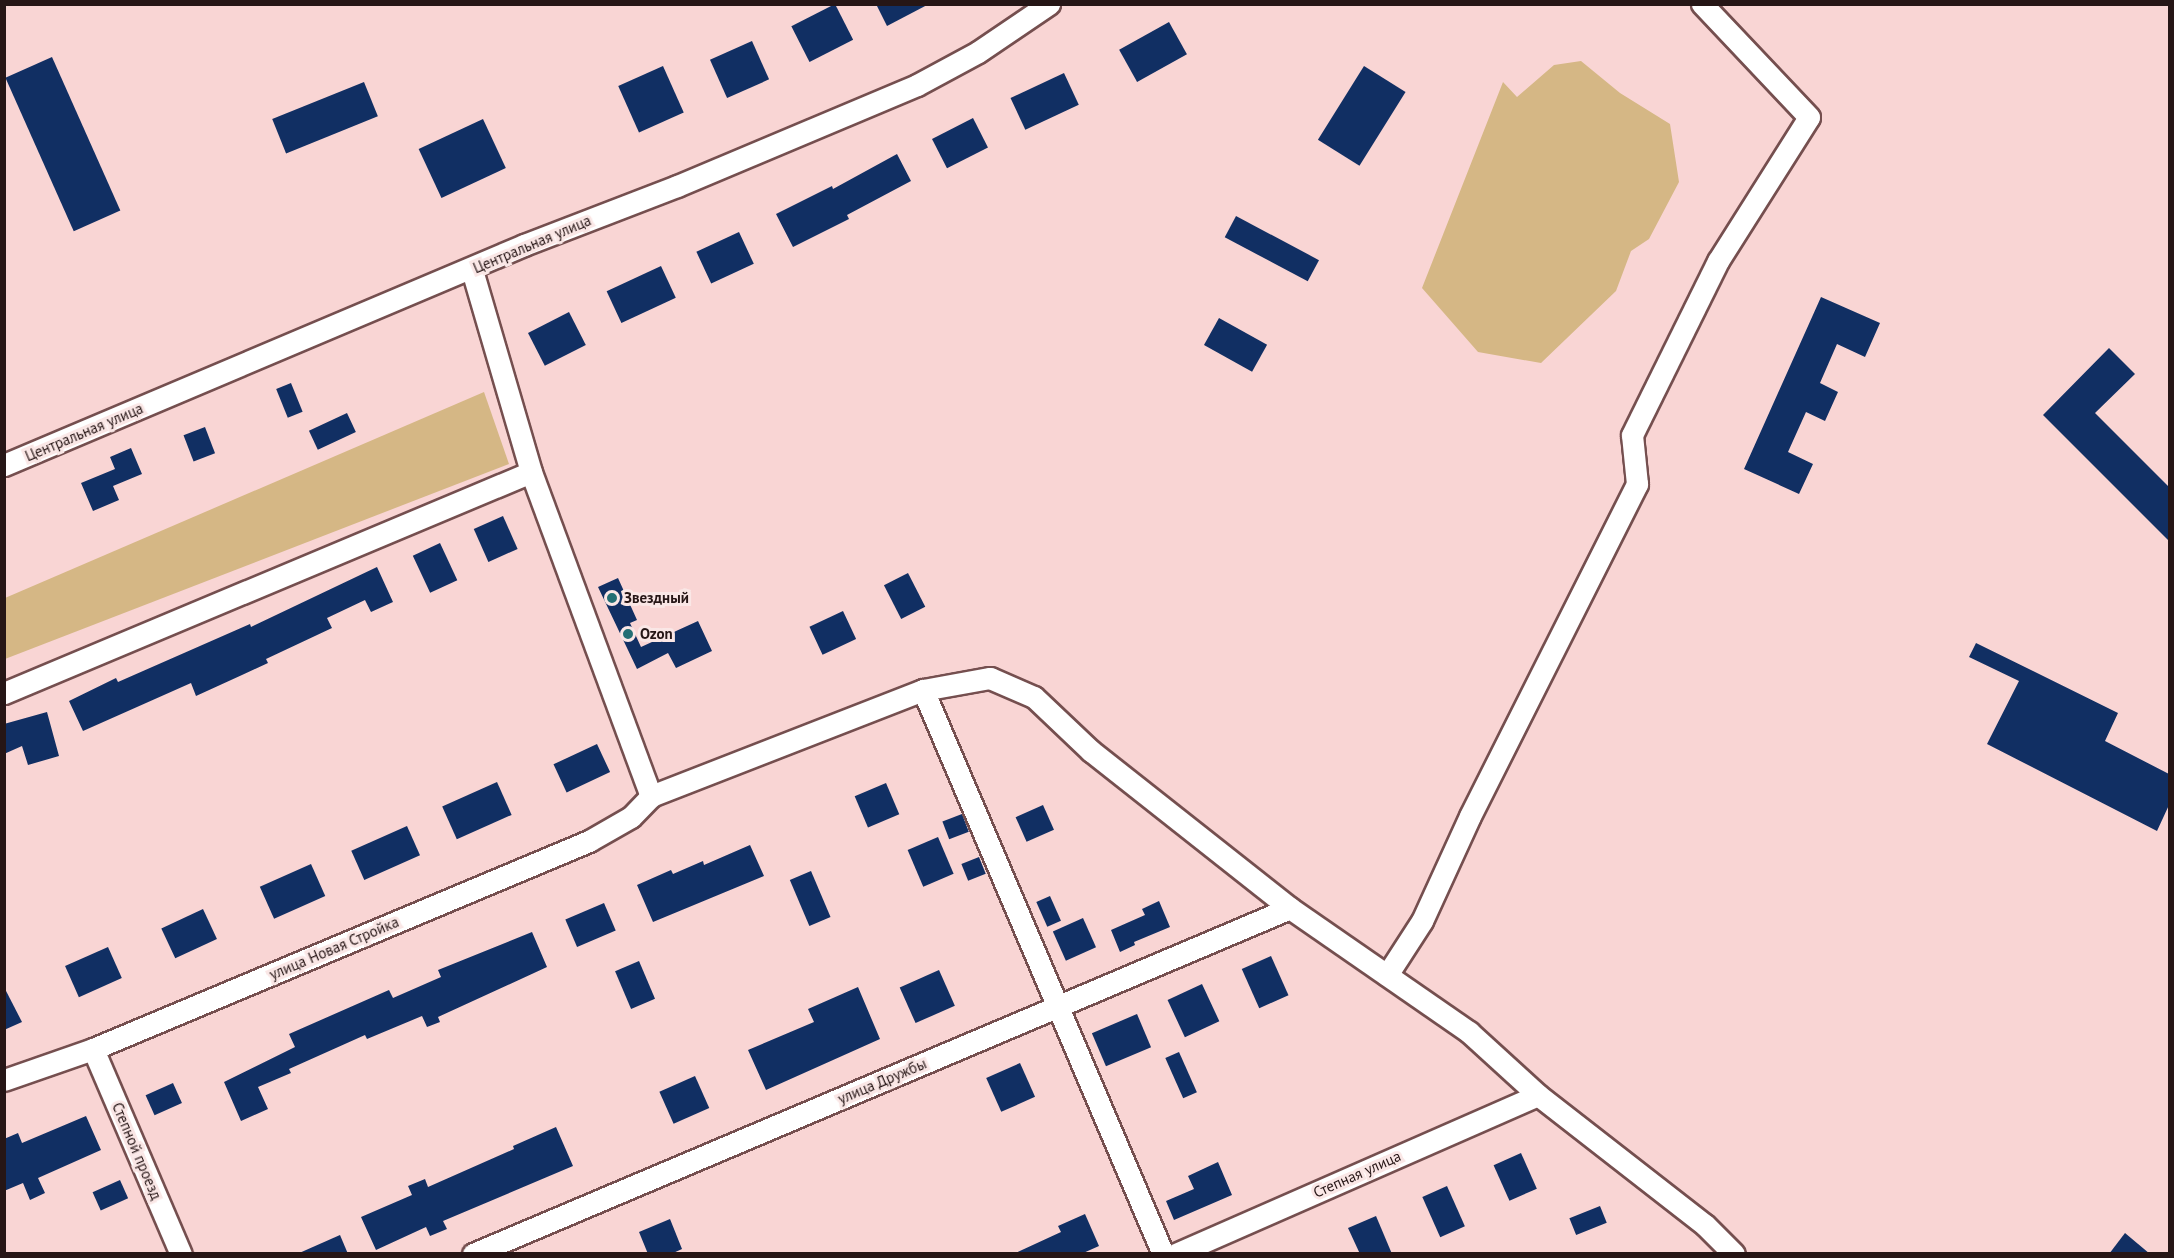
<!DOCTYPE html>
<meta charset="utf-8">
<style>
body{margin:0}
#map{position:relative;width:2174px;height:1258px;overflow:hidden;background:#f9d5d4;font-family:"PT Sans",sans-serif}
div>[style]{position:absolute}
.green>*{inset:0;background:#d5b785}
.building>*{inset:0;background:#112f63;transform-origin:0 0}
.roads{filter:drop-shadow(2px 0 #754f4f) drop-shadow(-2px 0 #754f4f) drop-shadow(0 2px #754f4f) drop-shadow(0 -2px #754f4f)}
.minor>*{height:21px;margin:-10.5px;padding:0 10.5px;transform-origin:10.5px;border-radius:10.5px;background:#fff}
.dots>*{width:16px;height:16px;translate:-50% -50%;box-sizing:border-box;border:3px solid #fae7e6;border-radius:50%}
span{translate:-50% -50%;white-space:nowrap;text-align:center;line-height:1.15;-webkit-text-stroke:6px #fae7e6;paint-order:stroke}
.street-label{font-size:15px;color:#261616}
.poi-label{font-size:15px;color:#261616;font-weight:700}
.left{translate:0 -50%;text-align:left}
.frame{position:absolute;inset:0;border:6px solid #261616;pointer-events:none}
</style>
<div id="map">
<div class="green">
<i style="clip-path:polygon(1581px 61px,1620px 93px,1670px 124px,1679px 182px,1649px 239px,1631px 251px,1616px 291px,1541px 363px,1478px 352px,1422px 288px,1503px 82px,1517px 97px,1554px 65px)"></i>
<i style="clip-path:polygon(484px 392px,509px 464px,5px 659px,5px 598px)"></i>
</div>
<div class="building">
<i style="left:835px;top:4px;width:40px;height:49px;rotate:63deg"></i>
<i style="clip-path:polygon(876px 4px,929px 4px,887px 26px)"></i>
<i style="left:1169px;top:22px;width:37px;height:57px;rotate:61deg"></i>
<i style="left:752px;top:41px;width:42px;height:46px;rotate:66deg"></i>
<i style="left:52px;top:57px;width:168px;height:51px;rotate:66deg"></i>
<i style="left:663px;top:66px;width:51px;height:49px;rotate:66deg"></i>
<i style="left:1364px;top:66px;width:49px;height:87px;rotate:32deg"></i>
<i style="left:1064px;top:73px;width:35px;height:59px;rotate:65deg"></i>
<i style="left:364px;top:82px;width:37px;height:99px;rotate:68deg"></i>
<i style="left:973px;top:118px;width:33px;height:46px;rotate:63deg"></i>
<i style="left:483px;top:119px;width:54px;height:71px;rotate:65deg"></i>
<i style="clip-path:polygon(897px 154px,911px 181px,847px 215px,849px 219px,793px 247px,776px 214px,832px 186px,833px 189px)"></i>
<i style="left:1236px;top:216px;width:94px;height:24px;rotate:28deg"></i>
<i style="left:739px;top:232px;width:35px;height:47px;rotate:65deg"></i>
<i style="left:661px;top:266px;width:35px;height:60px;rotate:65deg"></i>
<i style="clip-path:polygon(1821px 297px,1880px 323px,1865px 357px,1837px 344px,1820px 383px,1838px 392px,1825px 421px,1806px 412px,1788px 452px,1813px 464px,1799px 494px,1744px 469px)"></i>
<i style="left:569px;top:312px;width:37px;height:46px;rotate:63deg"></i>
<i style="left:1219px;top:318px;width:55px;height:31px;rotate:29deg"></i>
<i style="clip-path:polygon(2109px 348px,2135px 374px,2095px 413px,2169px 487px,2169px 541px,2043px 415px)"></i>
<i style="left:291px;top:383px;width:31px;height:16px;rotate:68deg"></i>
<i style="left:347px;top:413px;width:21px;height:42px;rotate:65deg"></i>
<i style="left:205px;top:427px;width:28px;height:23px;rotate:69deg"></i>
<i style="clip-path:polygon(131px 448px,142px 474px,113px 486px,119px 500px,93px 511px,81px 483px,115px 469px,110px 457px)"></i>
<i style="left:503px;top:516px;width:36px;height:32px;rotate:66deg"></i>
<i style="left:440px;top:543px;width:41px;height:30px;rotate:65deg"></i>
<i style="clip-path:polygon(377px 567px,393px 602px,371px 612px,365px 600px,327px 618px,332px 628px,266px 659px,268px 663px,242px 675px,196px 696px,191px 683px,83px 731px,69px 701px,116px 678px,118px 682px,250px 624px,251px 627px)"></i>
<i style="left:908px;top:573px;width:38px;height:27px;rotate:63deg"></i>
<i style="clip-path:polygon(618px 578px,637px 620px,630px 623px,641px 647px,698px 621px,712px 651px,676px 668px,668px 653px,637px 669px,598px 587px)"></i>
<i style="left:843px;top:611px;width:31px;height:37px;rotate:65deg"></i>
<i style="clip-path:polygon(1976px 643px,2118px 713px,2105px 741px,2169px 774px,2169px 805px,2157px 831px,1987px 744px,2019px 681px,1969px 657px)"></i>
<i style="clip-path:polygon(47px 712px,59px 756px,28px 765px,22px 746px,4px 754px,4px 724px)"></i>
<i style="left:597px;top:744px;width:31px;height:48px;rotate:65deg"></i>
<i style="left:497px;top:782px;width:36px;height:60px;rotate:66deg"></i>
<i style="left:886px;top:783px;width:34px;height:34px;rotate:67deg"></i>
<i style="left:1043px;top:805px;width:27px;height:30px;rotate:66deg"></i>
<i style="left:962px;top:814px;width:19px;height:21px;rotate:69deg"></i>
<i style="left:407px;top:826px;width:32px;height:61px;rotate:66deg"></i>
<i style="left:938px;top:837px;width:40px;height:33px;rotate:67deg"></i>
<i style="clip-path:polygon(750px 845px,764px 876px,653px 922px,637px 885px,671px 870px,673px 874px,703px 861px,704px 865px)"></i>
<i style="left:979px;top:857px;width:18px;height:19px;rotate:68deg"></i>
<i style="left:311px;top:864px;width:35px;height:56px;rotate:66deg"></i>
<i style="left:811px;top:871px;width:50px;height:23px;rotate:67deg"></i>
<i style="left:1050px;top:896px;width:27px;height:15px;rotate:66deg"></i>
<i style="clip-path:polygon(1159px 901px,1170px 927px,1134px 942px,1135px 945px,1120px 952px,1111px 930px,1145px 915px,1142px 909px)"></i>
<i style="left:604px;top:903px;width:30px;height:42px;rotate:67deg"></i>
<i style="left:203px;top:909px;width:33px;height:46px;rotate:65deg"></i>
<i style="left:1083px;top:918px;width:32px;height:33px;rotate:66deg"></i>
<i style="clip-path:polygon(532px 932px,547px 967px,438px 1017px,440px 1022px,427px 1027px,422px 1016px,367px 1039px,365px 1035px,289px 1069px,291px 1073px,258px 1087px,268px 1109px,241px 1121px,224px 1082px,295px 1047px,289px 1034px,389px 990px,393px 998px,441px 977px,438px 970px)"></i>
<i style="left:108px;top:947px;width:34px;height:47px;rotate:66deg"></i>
<i style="left:1271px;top:956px;width:43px;height:32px;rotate:66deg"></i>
<i style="left:639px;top:961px;width:41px;height:26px;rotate:67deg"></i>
<i style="left:939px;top:970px;width:39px;height:43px;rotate:66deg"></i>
<i style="left:1202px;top:984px;width:41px;height:38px;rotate:65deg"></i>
<i style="clip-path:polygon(4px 987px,22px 1022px,4px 1030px)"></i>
<i style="clip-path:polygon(858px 987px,880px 1039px,766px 1090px,748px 1050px,814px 1022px,808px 1009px)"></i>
<i style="left:1137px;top:1014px;width:36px;height:49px;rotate:67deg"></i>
<i style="left:1179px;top:1052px;width:44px;height:15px;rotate:66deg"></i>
<i style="left:1020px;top:1063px;width:37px;height:37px;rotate:66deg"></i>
<i style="left:695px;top:1076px;width:35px;height:39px;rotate:66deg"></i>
<i style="left:173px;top:1083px;width:22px;height:30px;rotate:66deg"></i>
<i style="clip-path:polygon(86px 1116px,101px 1150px,38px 1178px,45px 1193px,30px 1200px,23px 1183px,4px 1191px,4px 1139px,18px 1133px,22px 1143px)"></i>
<i style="clip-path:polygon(556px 1127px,573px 1166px,443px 1221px,447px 1229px,430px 1236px,426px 1227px,376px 1250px,361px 1217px,412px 1195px,408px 1186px,425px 1179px,428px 1187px,514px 1149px,513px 1146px)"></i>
<i style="left:1521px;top:1153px;width:39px;height:30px;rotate:66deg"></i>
<i style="clip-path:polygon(1218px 1162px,1232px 1195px,1174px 1220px,1166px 1201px,1194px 1189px,1188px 1176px)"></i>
<i style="left:120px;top:1180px;width:20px;height:30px;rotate:66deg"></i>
<i style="left:1447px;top:1186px;width:44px;height:27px;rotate:66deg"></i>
<i style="left:1600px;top:1206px;width:18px;height:33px;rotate:68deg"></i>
<i style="clip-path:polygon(1085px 1214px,1099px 1246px,1081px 1254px,1013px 1254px,1061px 1232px,1058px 1226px)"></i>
<i style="clip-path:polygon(1376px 1216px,1392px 1254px,1360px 1254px,1348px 1228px)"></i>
<i style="clip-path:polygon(670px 1219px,682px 1249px,671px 1254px,648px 1254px,639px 1232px)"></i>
<i style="clip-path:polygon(2125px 1233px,2150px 1254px,2109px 1254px)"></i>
<i style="clip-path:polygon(340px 1235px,348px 1254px,297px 1254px)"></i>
</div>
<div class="roads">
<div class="minor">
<i style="left:472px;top:270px;width:210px;rotate:73.7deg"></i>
<i style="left:531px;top:472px;width:346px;rotate:69.7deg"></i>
<i style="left:4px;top:465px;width:565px;rotate:-22.93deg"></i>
<i style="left:524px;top:245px;width:164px;rotate:-21.1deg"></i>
<i style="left:677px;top:186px;width:260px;rotate:-22.8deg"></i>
<i style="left:917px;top:85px;width:69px;rotate:-28.4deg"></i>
<i style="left:978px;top:52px;width:86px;rotate:-34.1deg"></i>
<i style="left:923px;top:690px;width:613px;rotate:66.95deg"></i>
<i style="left:4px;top:693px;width:571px;rotate:-22.75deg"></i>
<i style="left:1387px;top:975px;width:64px;rotate:-57.1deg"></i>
<i style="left:1422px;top:921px;width:115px;rotate:-65.4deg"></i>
<i style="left:1470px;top:816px;width:372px;rotate:-63.3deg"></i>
<i style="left:1637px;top:484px;width:49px;rotate:-95.8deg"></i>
<i style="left:1632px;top:435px;width:194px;rotate:-63.7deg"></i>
<i style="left:1718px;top:261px;width:170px;rotate:-57.7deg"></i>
<i style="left:1809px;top:117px;width:156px;rotate:-133.4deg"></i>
<i style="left:93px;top:1049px;width:223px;rotate:66.8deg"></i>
<i style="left:4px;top:1080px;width:94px;rotate:-19.2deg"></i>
<i style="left:93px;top:1049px;width:538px;rotate:-22.75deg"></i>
<i style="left:589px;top:841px;width:48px;rotate:-29.7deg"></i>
<i style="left:631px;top:817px;width:29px;rotate:-46deg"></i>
<i style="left:651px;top:796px;width:292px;rotate:-21.3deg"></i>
<i style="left:923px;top:690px;width:68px;rotate:-10.2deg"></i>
<i style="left:990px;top:678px;width:48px;rotate:23.4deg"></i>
<i style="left:1034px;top:697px;width:79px;rotate:43.5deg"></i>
<i style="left:1091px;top:751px;width:253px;rotate:38.3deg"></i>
<i style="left:1290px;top:908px;width:218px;rotate:34.7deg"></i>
<i style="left:1469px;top:1032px;width:93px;rotate:42.4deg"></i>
<i style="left:1538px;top:1095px;width:212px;rotate:37.9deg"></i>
<i style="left:1705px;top:1225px;width:41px;rotate:45deg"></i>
<i style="left:473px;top:1254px;width:887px;rotate:-22.95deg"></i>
<i style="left:1176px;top:1254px;width:395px;rotate:-23.7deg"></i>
</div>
</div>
<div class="dots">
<i style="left:612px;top:598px;background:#246f74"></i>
<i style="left:628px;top:634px;background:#246f74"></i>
</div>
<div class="street-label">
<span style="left:532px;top:244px;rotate:-23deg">Центральная улица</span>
<span style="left:84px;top:432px;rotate:-23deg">Центральная улица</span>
<span style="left:334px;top:948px;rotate:-23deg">улица Новая Стройка</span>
<span style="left:882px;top:1081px;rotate:-23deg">улица Дружбы</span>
<span style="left:137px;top:1151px;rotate:67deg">Степной проезд</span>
<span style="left:1357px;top:1174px;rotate:-24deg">Степная улица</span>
</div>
<div class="poi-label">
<span class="left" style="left:624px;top:598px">Звездный</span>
<span class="left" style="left:640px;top:634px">Ozon</span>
</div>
<div class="frame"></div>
</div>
